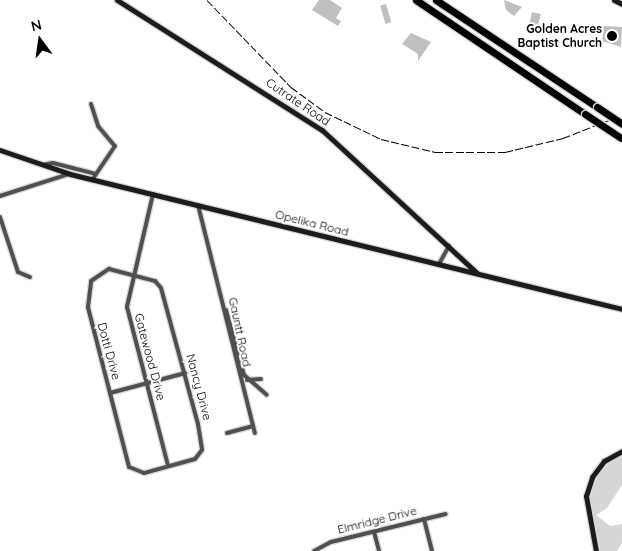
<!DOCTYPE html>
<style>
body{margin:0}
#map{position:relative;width:622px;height:551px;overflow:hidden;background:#fff;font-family:Quicksand,sans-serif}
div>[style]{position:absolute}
.green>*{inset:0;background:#d6d6d6}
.building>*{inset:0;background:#bfbfbf;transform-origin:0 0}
.roads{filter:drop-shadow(1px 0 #dbdbdb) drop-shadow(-1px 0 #dbdbdb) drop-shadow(0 1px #dbdbdb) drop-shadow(0 -1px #dbdbdb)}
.street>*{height:4px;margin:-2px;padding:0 2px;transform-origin:2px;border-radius:2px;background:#4f4f4f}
.secondary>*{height:5px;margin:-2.5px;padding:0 2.5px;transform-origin:2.5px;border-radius:2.5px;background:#1c1c1c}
.highway>*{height:7px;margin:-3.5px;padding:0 3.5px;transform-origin:3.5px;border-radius:3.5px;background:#000}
.rail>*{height:1px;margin-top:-0.5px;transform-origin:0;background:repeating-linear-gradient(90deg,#000 0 8px,transparent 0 10.5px)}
.bridges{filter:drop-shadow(1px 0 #dbdbdb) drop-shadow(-1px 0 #dbdbdb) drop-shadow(0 1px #dbdbdb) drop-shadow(0 -1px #dbdbdb)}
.highway-bridge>*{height:7px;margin:-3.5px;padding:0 3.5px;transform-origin:3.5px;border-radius:3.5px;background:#000}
.dots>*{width:14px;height:14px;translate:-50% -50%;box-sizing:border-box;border:2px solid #fff;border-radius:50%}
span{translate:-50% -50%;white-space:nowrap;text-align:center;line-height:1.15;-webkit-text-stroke:4px #fff;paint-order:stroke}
.poi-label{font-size:12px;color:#000;font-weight:700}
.right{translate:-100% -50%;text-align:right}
.street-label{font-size:12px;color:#000}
.north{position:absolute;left:15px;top:15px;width:50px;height:50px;-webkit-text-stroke:4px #fff;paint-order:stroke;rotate:346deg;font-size:14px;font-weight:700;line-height:20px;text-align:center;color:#000}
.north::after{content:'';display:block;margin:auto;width:18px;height:22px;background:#000;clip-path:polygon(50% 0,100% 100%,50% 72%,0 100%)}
</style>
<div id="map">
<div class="green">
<i style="clip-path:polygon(622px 452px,622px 485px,607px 508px,596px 515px,610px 526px,622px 524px,622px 543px,617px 551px,599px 551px,588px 494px,606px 462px)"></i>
</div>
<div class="building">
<i style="clip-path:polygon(319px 0,330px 0,342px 8px,336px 18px,341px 21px,338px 26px,312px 10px)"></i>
<i style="clip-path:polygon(504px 0,522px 7px,514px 16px,506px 10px)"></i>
<i style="left:386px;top:4px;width:19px;height:6px;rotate:74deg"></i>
<i style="left:532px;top:12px;width:9px;height:12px;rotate:13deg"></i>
<i style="clip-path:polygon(604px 26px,622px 27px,621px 47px,602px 41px)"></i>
<i style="clip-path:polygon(411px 33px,431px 42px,418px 61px,418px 54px,402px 44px)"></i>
</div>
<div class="roads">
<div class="street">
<i style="left:91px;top:104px;width:23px;rotate:72deg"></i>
<i style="left:98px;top:126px;width:26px;rotate:50deg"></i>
<i style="left:115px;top:146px;width:40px;rotate:124deg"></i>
<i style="left:42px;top:165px;width:11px;rotate:-10deg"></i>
<i style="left:53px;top:163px;width:44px;rotate:14.3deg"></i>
<i style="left:153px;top:194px;width:116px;rotate:103deg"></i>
<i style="left:127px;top:307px;width:164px;rotate:75.5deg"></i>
<i style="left:0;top:196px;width:72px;rotate:-17.7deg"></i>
<i style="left:198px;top:205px;width:235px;rotate:76deg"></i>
<i style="left:0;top:217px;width:58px;rotate:71.9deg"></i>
<i style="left:18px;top:272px;width:13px;rotate:23deg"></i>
<i style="left:439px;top:264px;width:21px;rotate:-61deg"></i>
<i style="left:109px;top:269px;width:48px;rotate:14.6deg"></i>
<i style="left:155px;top:281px;width:9px;rotate:49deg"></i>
<i style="left:161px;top:288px;width:141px;rotate:74.8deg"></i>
<i style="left:198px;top:424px;width:26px;rotate:81deg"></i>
<i style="left:202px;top:450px;width:11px;rotate:128deg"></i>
<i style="left:195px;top:459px;width:53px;rotate:164.6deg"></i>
<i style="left:144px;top:473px;width:16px;rotate:-158deg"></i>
<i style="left:129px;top:467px;width:165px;rotate:-104.4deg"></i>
<i style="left:88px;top:307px;width:26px;rotate:-83deg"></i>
<i style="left:91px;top:281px;width:22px;rotate:-34deg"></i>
<i style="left:226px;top:310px;width:67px;rotate:74.5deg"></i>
<i style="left:244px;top:375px;width:30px;rotate:41deg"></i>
<i style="left:247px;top:380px;width:14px;rotate:-4deg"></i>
<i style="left:110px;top:393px;width:78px;rotate:-14.9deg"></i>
<i style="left:227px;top:433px;width:27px;rotate:-15deg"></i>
<i style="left:424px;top:519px;width:33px;rotate:76deg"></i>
<i style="left:374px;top:532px;width:20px;rotate:75deg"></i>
<i style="left:314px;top:551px;width:19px;rotate:-28deg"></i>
<i style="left:331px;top:542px;width:118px;rotate:-13.7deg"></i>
</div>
<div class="secondary">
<i style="left:117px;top:0;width:243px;rotate:32.4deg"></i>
<i style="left:322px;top:130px;width:211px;rotate:42.7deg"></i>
<i style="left:614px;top:0;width:9px;rotate:27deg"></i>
<i style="left:0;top:150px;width:74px;rotate:18.9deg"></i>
<i style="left:70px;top:174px;width:568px;rotate:13.74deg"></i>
<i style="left:596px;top:551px;width:56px;rotate:-100.3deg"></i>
<i style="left:586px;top:496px;width:20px;rotate:-72deg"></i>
<i style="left:592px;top:477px;width:20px;rotate:-53deg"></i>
<i style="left:604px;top:461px;width:21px;rotate:-29deg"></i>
</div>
<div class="highway">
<i style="left:416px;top:0;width:204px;rotate:34deg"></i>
<i style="left:436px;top:0;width:193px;rotate:33.6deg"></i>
</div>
</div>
<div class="rail">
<i style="left:207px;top:0;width:121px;rotate:46deg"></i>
<i style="left:291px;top:87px;width:42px;rotate:36.3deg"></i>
<i style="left:325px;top:112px;width:62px;rotate:25.7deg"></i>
<i style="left:381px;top:139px;width:56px;rotate:13.5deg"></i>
<i style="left:435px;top:152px;width:70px"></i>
<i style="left:505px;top:152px;width:60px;rotate:-13.6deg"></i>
<i style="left:563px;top:138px;width:63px;rotate:-21.3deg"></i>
</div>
<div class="bridges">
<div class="highway-bridge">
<i style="left:597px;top:107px;width:30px;rotate:34deg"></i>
<i style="left:585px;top:114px;width:43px;rotate:33.7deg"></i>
</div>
</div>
<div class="dots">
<i style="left:612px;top:36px;background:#000"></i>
</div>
<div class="poi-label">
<span class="right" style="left:602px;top:36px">Golden Acres<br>Baptist Church</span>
</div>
<div class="street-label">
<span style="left:298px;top:102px;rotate:34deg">Cutrate Road</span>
<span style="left:312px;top:223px;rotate:14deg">Opelika Road</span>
<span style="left:240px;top:332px;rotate:78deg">Gauntt Road</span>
<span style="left:109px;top:351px;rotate:75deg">Dotti Drive</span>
<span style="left:150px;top:357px;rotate:75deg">Gatewood Drive</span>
<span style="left:199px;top:387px;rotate:75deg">Nancy Drive</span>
<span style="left:377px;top:520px;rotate:-14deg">Elmridge Drive</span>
</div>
<div class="north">N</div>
</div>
